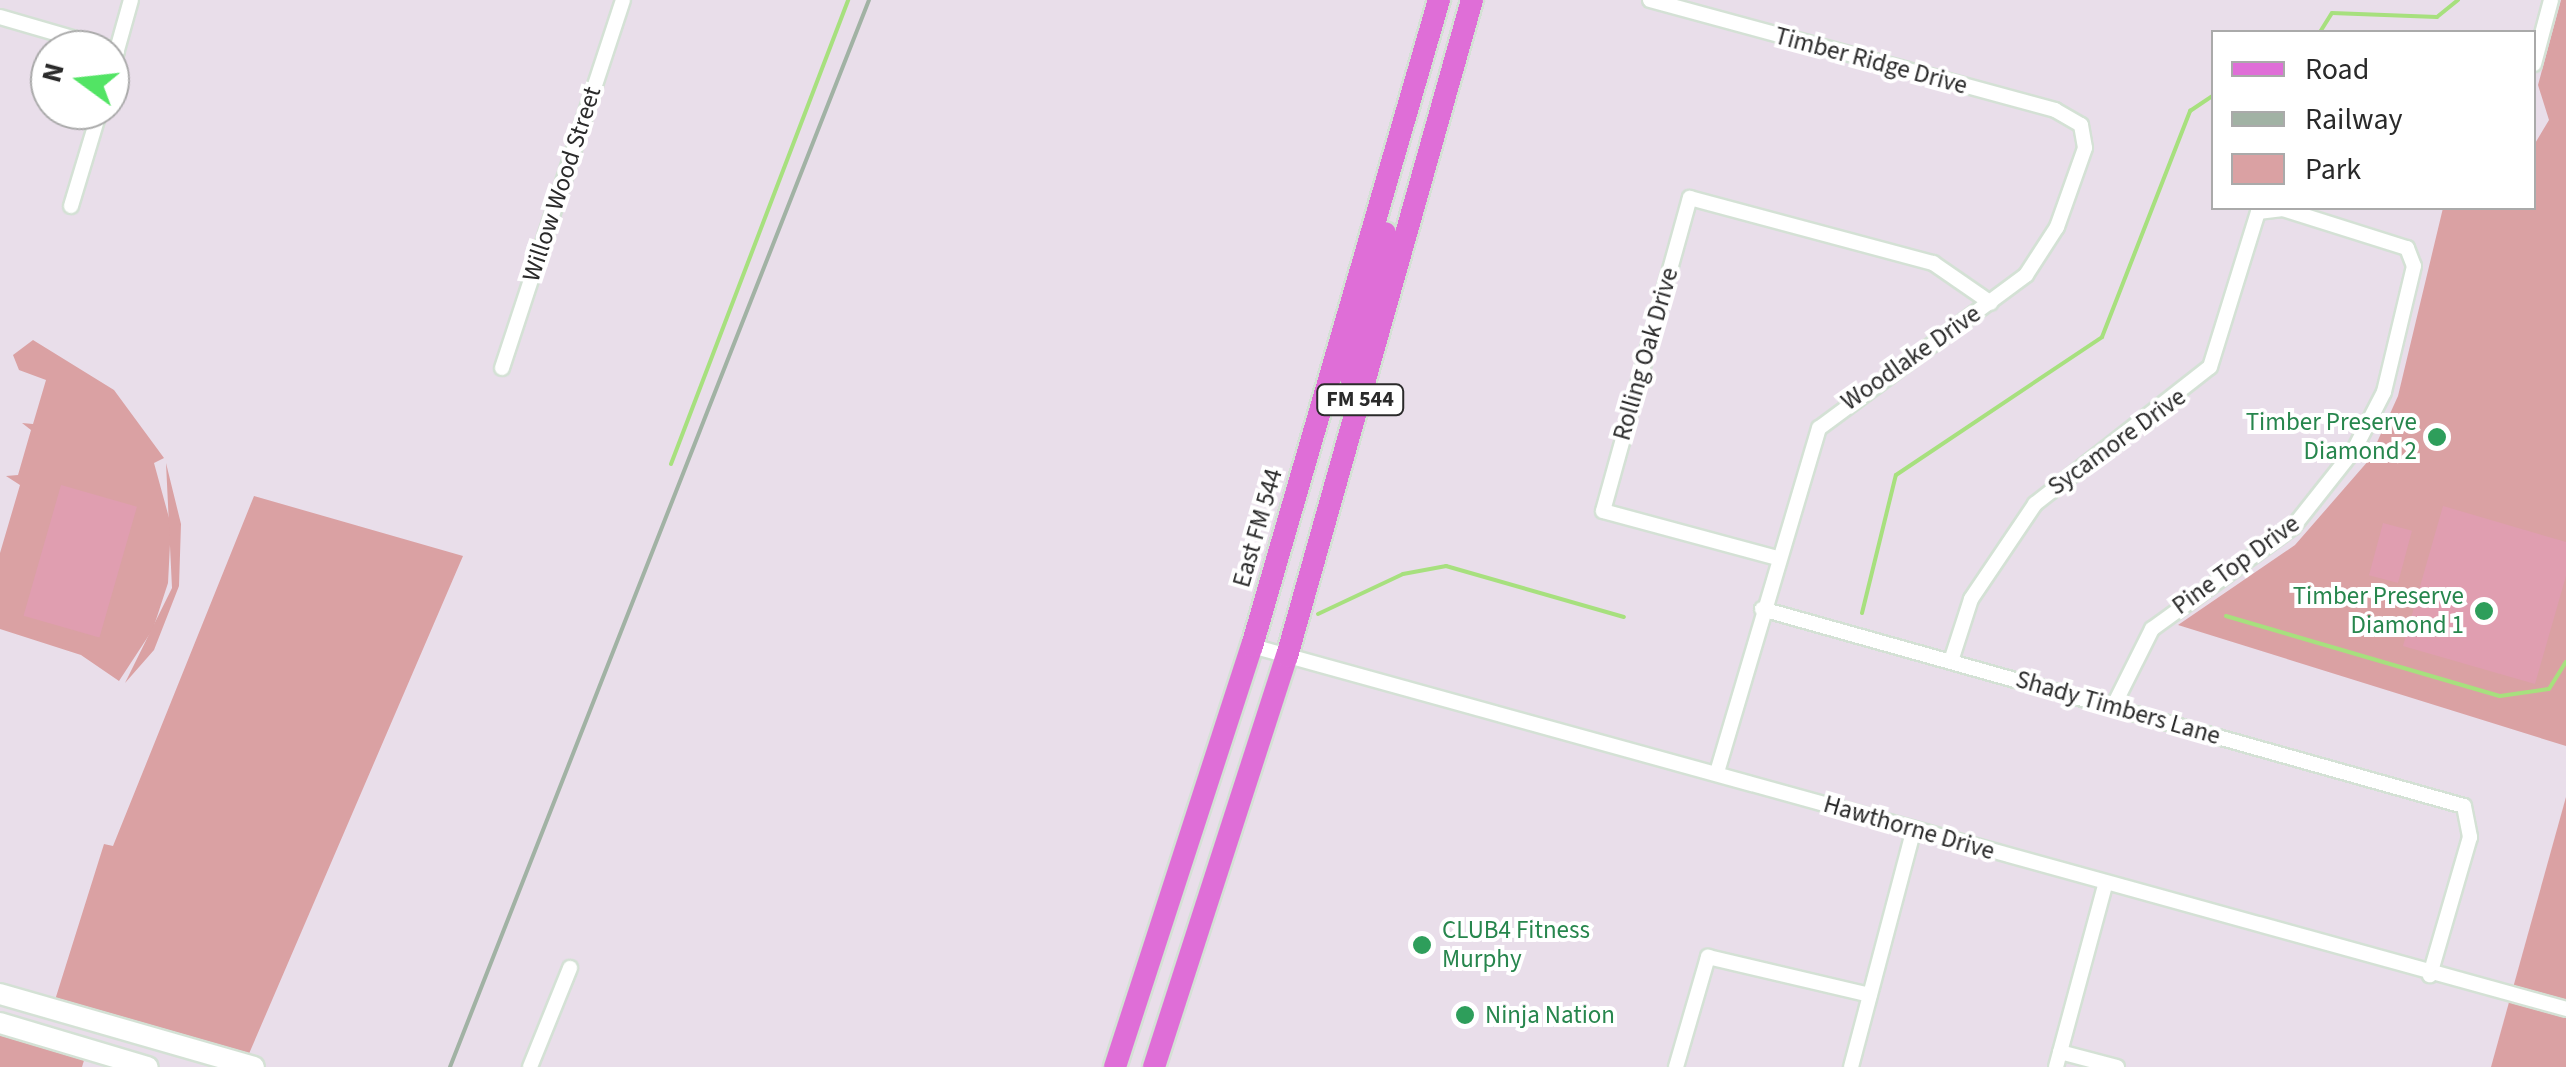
<!DOCTYPE html>
<style>
body{margin:0}
#map{position:relative;width:2566px;height:1067px;overflow:hidden;background:#e9deea;font-family:"Source Sans 3",sans-serif}
div>[style]{position:absolute}
.green>*{inset:0;background:#daa1a3}
.pitch>*{inset:0;background:#e09eb0;transform-origin:0 0}
.stream>*{height:4px;margin:-2px;padding:0 2px;transform-origin:2px;border-radius:2px;background:#a7e07e}
.roads{filter:drop-shadow(2px 0 #d4e1d5) drop-shadow(-2px 0 #d4e1d5) drop-shadow(0 2px #d4e1d5) drop-shadow(0 -2px #d4e1d5)}
.minor>*{height:14px;margin:-7px;padding:0 7px;transform-origin:7px;border-radius:7px;background:#fff}
.secondary>*{height:20px;margin:-10px;padding:0 10px;transform-origin:10px;border-radius:10px;background:#fff}
.primary>*{height:22px;margin:-11px;padding:0 11px;transform-origin:11px;border-radius:11px;background:#df6ed7}
.rail>*{height:4px;margin:-2px;padding:0 2px;transform-origin:2px;border-radius:2px;background:#a1b2a4}
.dots>*{width:28px;height:28px;translate:-50% -50%;box-sizing:border-box;border:5px solid #fff;border-radius:50%}
span{translate:-50% -50%;white-space:nowrap;text-align:center;line-height:1.15;-webkit-text-stroke:8px #fff;paint-order:stroke}
.shield-label span{padding:2px 8px;background:#fff;border:2px solid;border-radius:8px;-webkit-text-stroke-width:0}
.shield-label{font-size:22px;color:#2a2a2a;font-weight:700}
.street-label{font-size:25px;color:#2a2a2a}
.leisure-label{font-size:25px;color:#27864d}
.right{translate:-100% -50%;text-align:right}
.left{translate:0 -50%;text-align:left}
.legend{position:absolute;left:2211px;top:30px;width:325px;height:180px;box-sizing:border-box;background:#fff;border:2px solid #aaa;margin:0;padding:12px 18px;list-style:none;font-size:30px;color:#2a2a2a}
.legend li{display:flex;align-items:center;gap:20px;height:50px}
.legend b{width:50px;border:2px solid #aaa}
.north{position:absolute;left:30px;top:30px;width:100px;height:100px;box-sizing:border-box;background:#fff;border:2px solid #aaa;border-radius:50%;rotate:285deg;font-size:28px;font-weight:700;line-height:40px;text-align:center;color:#2a2a2a}
.north::after{content:'';display:block;margin:auto;width:35px;height:45px;background:#52e464;clip-path:polygon(50% 0,100% 100%,50% 72%,0 100%)}
</style>
<div id="map">
<div class="green">
<i style="clip-path:polygon(2561px 0,2566px 0,2566px 746px,2178px 625px,2295px 545px,2369px 460px,2398px 396px,2443px 208px,2534px 208px,2534px 145px,2549px 120px,2538px 85px)"></i>
<i style="clip-path:polygon(33px 340px,114px 390px,164px 458px,154px 463px,171px 525px,168px 583px,153px 629px,119px 681px,81px 655px,0 629px,0 553px,20px 485px,6px 476px,18px 475px,31px 430px,22px 423px,33px 424px,46px 380px,19px 370px,13px 355px)"></i>
<i style="clip-path:polygon(166px 463px,181px 524px,179px 586px,154px 650px,125px 683px,172px 588px)"></i>
<i style="clip-path:polygon(254px 496px,463px 556px,248px 1056px,55px 1000px,104px 844px,113px 846px)"></i>
<i style="clip-path:polygon(2566px 797px,2566px 1067px,2491px 1067px)"></i>
<i style="clip-path:polygon(0 1032px,85px 1057px,82px 1067px,0 1067px)"></i>
</div>
<div class="pitch">
<i style="left:61px;top:485px;width:79px;height:136px;rotate:16deg"></i>
<i style="clip-path:polygon(2443px 506px,2566px 542px,2566px 576px,2535px 684px,2403px 646px)"></i>
<i style="left:2383px;top:523px;width:30px;height:54px;rotate:15deg"></i>
</div>
<div class="stream">
<i style="left:2320px;top:32px;width:22px;rotate:-58deg"></i>
<i style="left:2332px;top:13px;width:105px;rotate:2.2deg"></i>
<i style="left:2437px;top:17px;width:27px;rotate:-39deg"></i>
<i style="left:671px;top:464px;width:497px;rotate:-69.1deg"></i>
<i style="left:1862px;top:613px;width:142px;rotate:-76.2deg"></i>
<i style="left:1896px;top:475px;width:248px;rotate:-33.8deg"></i>
<i style="left:2102px;top:337px;width:243px;rotate:-68.7deg"></i>
<i style="left:2190px;top:111px;width:29px;rotate:-34deg"></i>
<i style="left:1318px;top:614px;width:94px;rotate:-25.2deg"></i>
<i style="left:1403px;top:574px;width:44px;rotate:-10.5deg"></i>
<i style="left:1446px;top:566px;width:185px;rotate:16deg"></i>
<i style="left:2226px;top:616px;width:285px;rotate:16.3deg"></i>
<i style="left:2500px;top:696px;width:49px;rotate:-8.1deg"></i>
<i style="left:2549px;top:689px;width:32px;rotate:-58deg"></i>
</div>
<div class="roads">
<div class="minor">
<i style="left:1650px;top:0;width:420px;rotate:15.2deg"></i>
<i style="left:2055px;top:110px;width:30px;rotate:30deg"></i>
<i style="left:2081px;top:125px;width:23px;rotate:80deg"></i>
<i style="left:2085px;top:148px;width:84px;rotate:109.5deg"></i>
<i style="left:2057px;top:227px;width:57px;rotate:122.9deg"></i>
<i style="left:2026px;top:275px;width:257px;rotate:143.5deg"></i>
<i style="left:1819px;top:428px;width:360px;rotate:106.5deg"></i>
<i style="left:0;top:17px;width:122px;rotate:16.2deg"></i>
<i style="left:2534px;top:64px;width:66px;rotate:-75.1deg"></i>
<i style="left:110px;top:75px;width:78px;rotate:-74.4deg"></i>
<i style="left:71px;top:206px;width:100px;rotate:-73.2deg"></i>
<i style="left:502px;top:368px;width:387px;rotate:-71.8deg"></i>
<i style="left:1777px;top:558px;width:180px;rotate:-164.9deg"></i>
<i style="left:1603px;top:511px;width:325px;rotate:-74.5deg"></i>
<i style="left:1690px;top:198px;width:252px;rotate:15deg"></i>
<i style="left:1933px;top:263px;width:70px;rotate:34.6deg"></i>
<i style="left:1762px;top:609px;width:729px;rotate:15.68deg"></i>
<i style="left:2464px;top:806px;width:32px;rotate:79deg"></i>
<i style="left:2470px;top:837px;width:144px;rotate:106.2deg"></i>
<i style="left:1252px;top:646px;width:1363px;rotate:15.44deg"></i>
<i style="left:1951px;top:661px;width:65px;rotate:-72.1deg"></i>
<i style="left:1971px;top:599px;width:115px;rotate:-56deg"></i>
<i style="left:2035px;top:504px;width:222px;rotate:-38.1deg"></i>
<i style="left:2210px;top:367px;width:162px;rotate:-72.8deg"></i>
<i style="left:2258px;top:212px;width:25px;rotate:-7deg"></i>
<i style="left:2283px;top:209px;width:130px;rotate:17.5deg"></i>
<i style="left:2407px;top:248px;width:19px;rotate:69deg"></i>
<i style="left:2414px;top:266px;width:130px;rotate:103.4deg"></i>
<i style="left:2384px;top:392px;width:65px;rotate:117.3deg"></i>
<i style="left:2354px;top:450px;width:98px;rotate:128.4deg"></i>
<i style="left:2293px;top:527px;width:174px;rotate:144.1deg"></i>
<i style="left:2152px;top:629px;width:87px;rotate:116.6deg"></i>
<i style="left:2060px;top:1052px;width:59px;rotate:14.7deg"></i>
<i style="left:530px;top:1067px;width:107px;rotate:-68deg"></i>
<i style="left:1676px;top:1067px;width:115px;rotate:-73.8deg"></i>
<i style="left:1708px;top:957px;width:166px;rotate:13.2deg"></i>
<i style="left:1851px;top:1067px;width:246px;rotate:-75.2deg"></i>
<i style="left:2056px;top:1067px;width:188px;rotate:-74.9deg"></i>
</div>
<div class="secondary">
<i style="left:0;top:994px;width:264px;rotate:16deg"></i>
<i style="left:0;top:1023px;width:154px;rotate:16.6deg"></i>
</div>
<div class="primary">
<i style="left:1365px;top:382px;width:16px;rotate:-158deg"></i>
<i style="left:1350px;top:376px;width:147px;rotate:-76.2deg"></i>
<i style="left:1115px;top:1067px;width:443px;rotate:-72deg"></i>
<i style="left:1252px;top:646px;width:673px;rotate:-73.86deg"></i>
<i style="left:1154px;top:1067px;width:432px;rotate:-72.1deg"></i>
<i style="left:1287px;top:656px;width:682px;rotate:-74.25deg"></i>
</div>
</div>
<div class="rail">
<i style="left:450px;top:1067px;width:1146px;rotate:-68.56deg"></i>
</div>
<div class="dots">
<i style="left:2437px;top:437px;background:#2e9e5b"></i>
<i style="left:2484px;top:611px;background:#2e9e5b"></i>
<i style="left:1422px;top:945px;background:#2e9e5b"></i>
<i style="left:1465px;top:1015px;background:#2e9e5b"></i>
</div>
<div class="shield-label">
<span style="left:1360px;top:400px">FM 544</span>
</div>
<div class="street-label">
<span style="left:1871px;top:61px;rotate:15deg">Timber Ridge Drive</span>
<span style="left:562px;top:184px;rotate:-72deg">Willow Wood Street</span>
<span style="left:1646px;top:354px;rotate:-74deg">Rolling Oak Drive</span>
<span style="left:1911px;top:358px;rotate:-35deg">Woodlake Drive</span>
<span style="left:2117px;top:442px;rotate:-36deg">Sycamore Drive</span>
<span style="left:1258px;top:528px;rotate:-74deg">East FM 544</span>
<span style="left:2236px;top:565px;rotate:-36deg">Pine Top Drive</span>
<span style="left:2118px;top:708px;rotate:16deg">Shady Timbers Lane</span>
<span style="left:1909px;top:828px;rotate:16deg">Hawthorne Drive</span>
</div>
<div class="leisure-label">
<span class="right" style="left:2417px;top:437px">Timber Preserve<br>Diamond 2</span>
<span class="right" style="left:2464px;top:611px">Timber Preserve<br>Diamond 1</span>
<span class="left" style="left:1442px;top:945px">CLUB4 Fitness<br>Murphy</span>
<span class="left" style="left:1485px;top:1015px">Ninja Nation</span>
</div>
<ul class="legend">
<li><b style="height:12px;background:#df6ed7"></b>Road</li>
<li><b style="height:12px;background:#a1b2a4"></b>Railway</li>
<li><b style="height:28px;background:#daa1a3"></b>Park</li>
</ul>
<div class="north">N</div>
</div>
